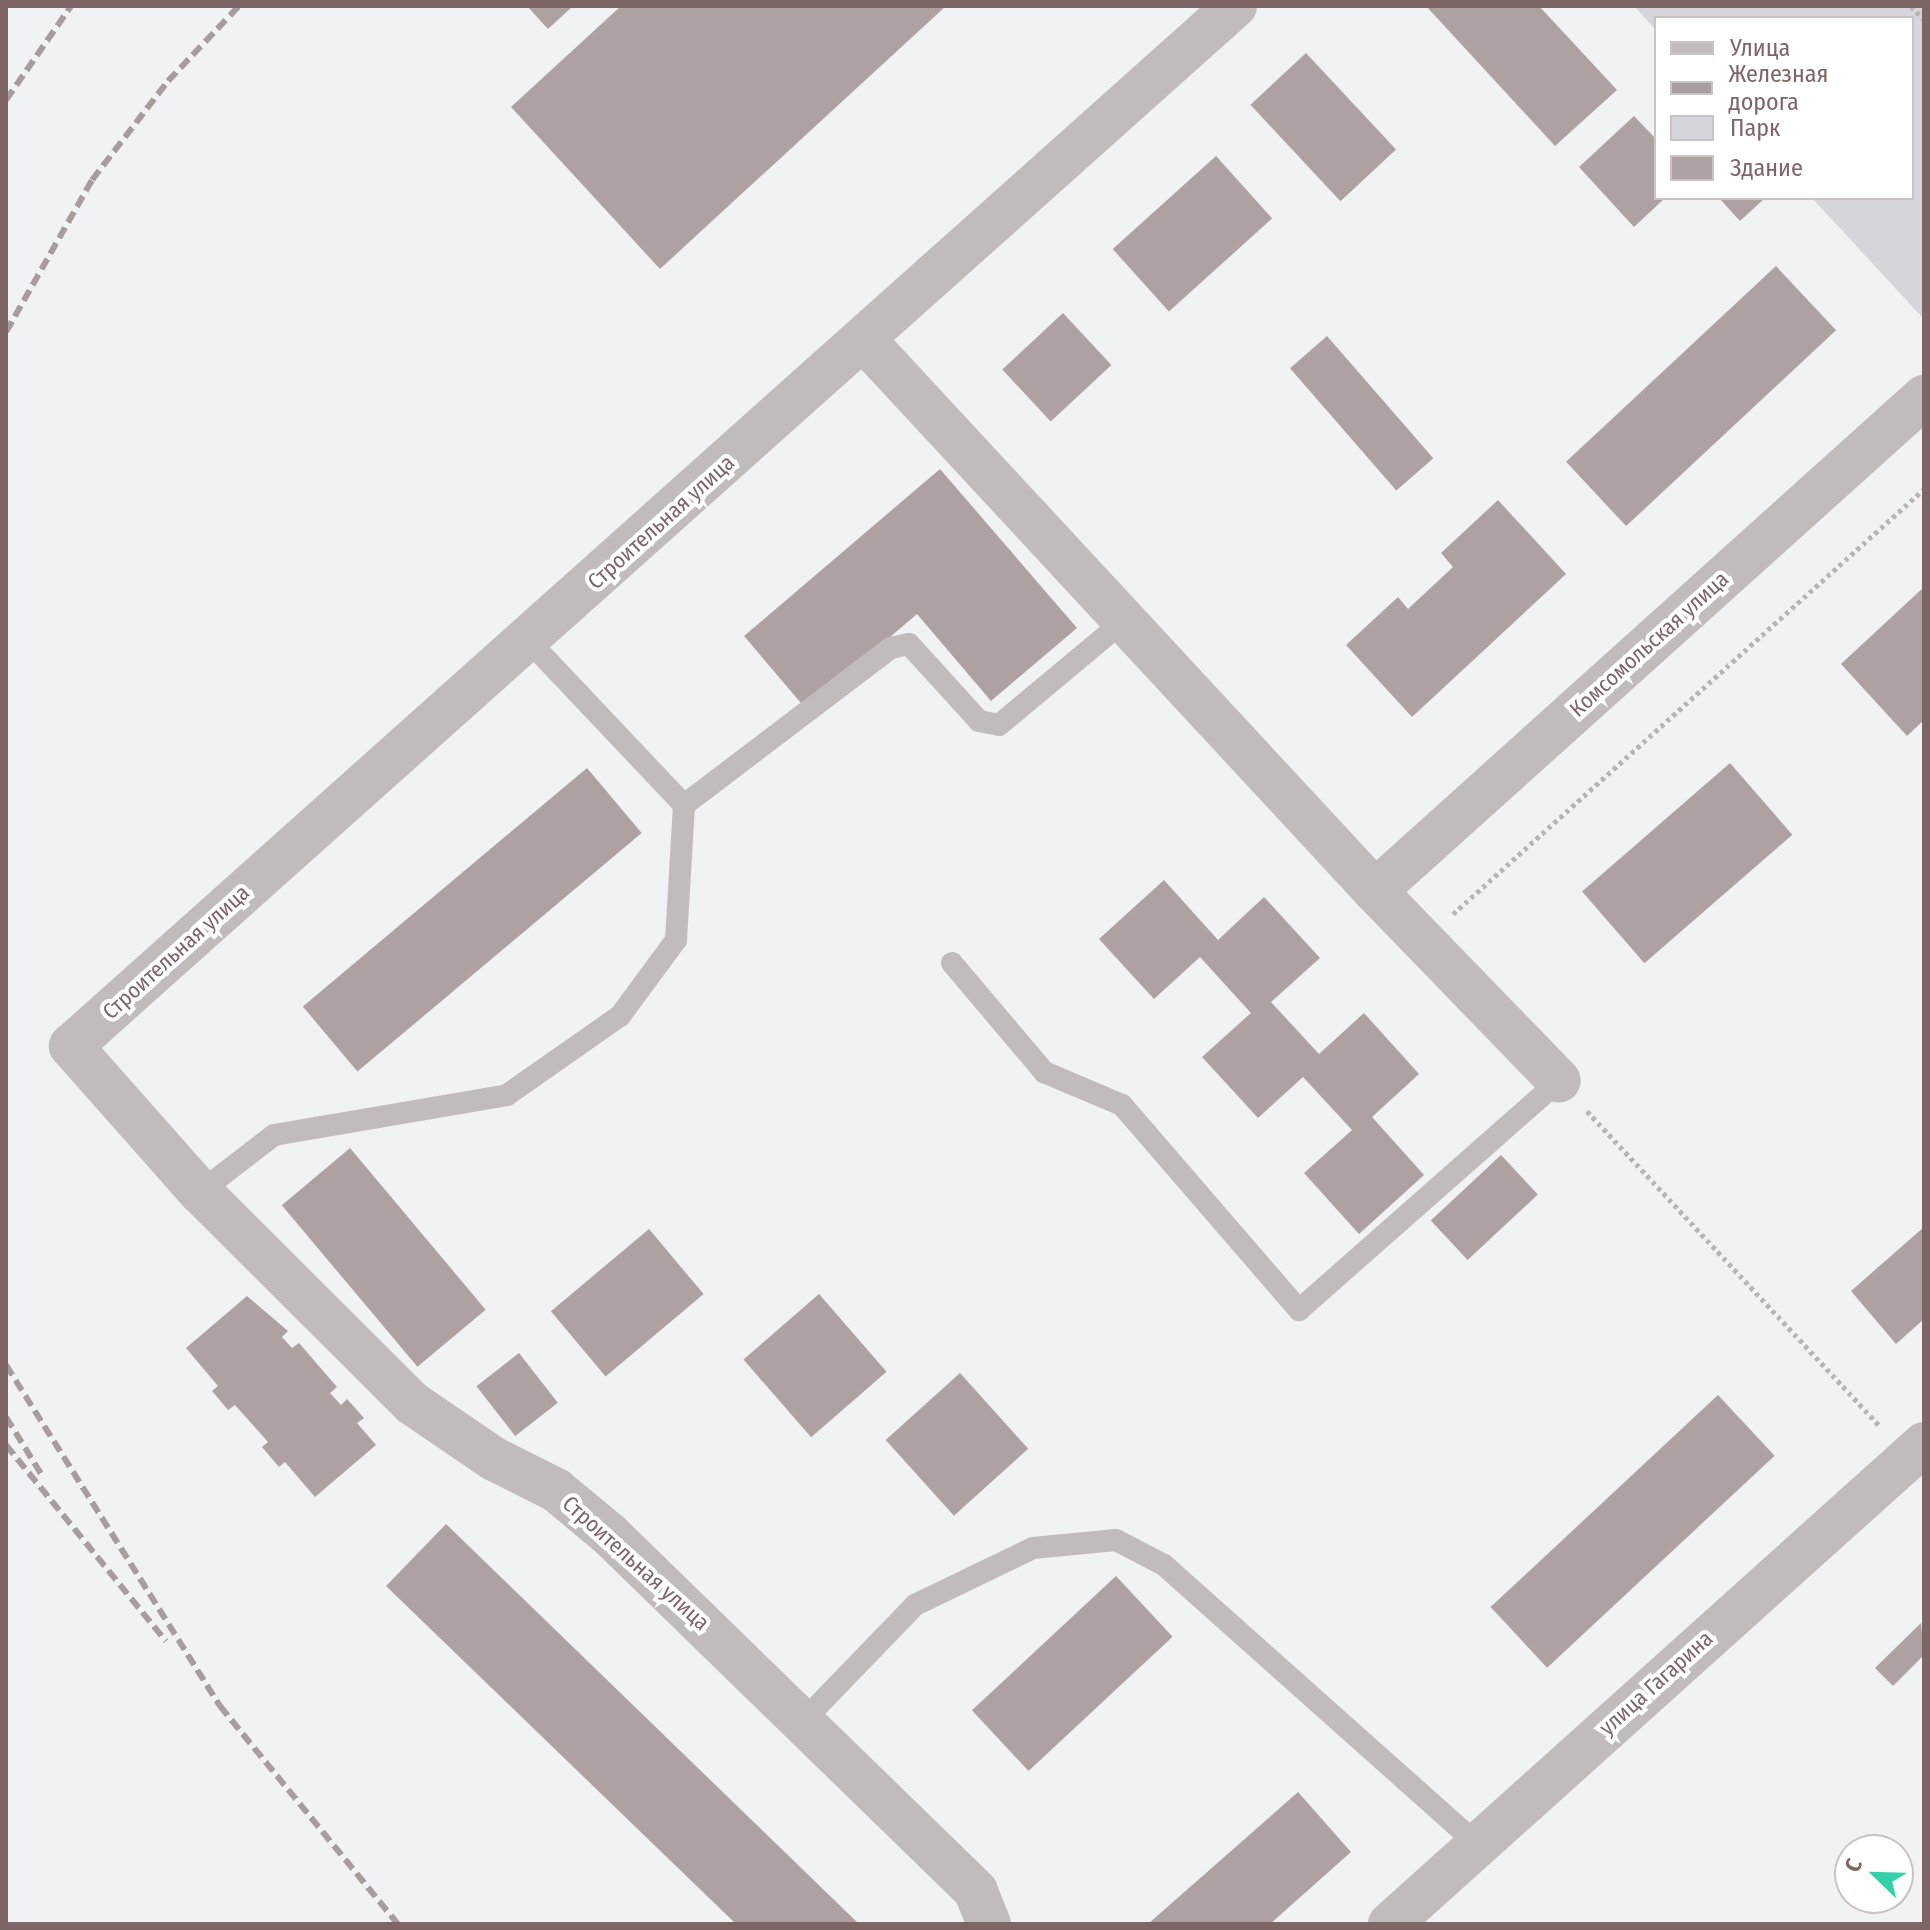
<!DOCTYPE html>
<meta charset="utf-8">
<style>
body{margin:0}
#map{position:relative;width:1930px;height:1930px;overflow:hidden;background:#f0f2f4;font-family:"Fira Sans Condensed",sans-serif}
div>[style]{position:absolute}
.green>*{inset:0;background:#d6d5dc}
.building>*{inset:0;background:#aea1a2;transform-origin:0 0}
.path>*{height:5px;margin-top:-2.5px;transform-origin:0;background:repeating-linear-gradient(90deg,#bab5b5 0 4px,transparent 0 8px)}
.service>*{height:22px;margin:-11px;padding:0 11px;transform-origin:11px;border-radius:11px;background:#c2bbbb}
.minor>*{height:44px;margin:-22px;padding:0 22px;transform-origin:22px;border-radius:22px;background:#c2bbbb}
.tertiary>*{height:44px;margin:-22px;padding:0 22px;transform-origin:22px;border-radius:22px;background:#c2bbbb}
.rail>*{height:6px;margin-top:-3px;transform-origin:0;background:repeating-linear-gradient(90deg,#a79d9e 0 12px,transparent 0 18px)}
span{translate:-50% -50%;white-space:nowrap;text-align:center;line-height:1.15;-webkit-text-stroke:8px #fff;paint-order:stroke}
.street-label{font-size:22px;color:#7e6667}
.frame{position:absolute;inset:0;border:8px solid #7e6667;pointer-events:none}
.legend{position:absolute;left:1654px;top:16px;width:260px;height:184px;box-sizing:border-box;background:#fff;border:2px solid #cbc2c2;margin:0;padding:10px 14px;list-style:none;font-size:24px;color:#7e6667}
.legend li{display:flex;align-items:center;gap:16px;height:40px}
.legend b{width:40px;border:2px solid #cbc2c2}
.north{position:absolute;left:1834px;top:1834px;width:80px;height:80px;box-sizing:border-box;background:#fff;border:2px solid #cbc2c2;border-radius:50%;rotate:293deg;font-size:22px;font-weight:700;line-height:32px;text-align:center;color:#7e6667}
.north::after{content:'';display:block;margin:auto;width:28px;height:36px;background:#34d1a9;clip-path:polygon(50% 0,100% 100%,50% 72%,0 100%)}
</style>
<div id="map">
<div class="green">
<i style="clip-path:polygon(1634px 6px,1924px 6px,1922px 317px,1812px 198px,1912px 198px,1912px 18px,1656px 18px,1656px 30px)"></i>
</div>
<div class="building">
<i style="clip-path:polygon(527px 6px,573px 6px,548px 29px)"></i>
<i style="clip-path:polygon(621px 6px,946px 6px,660px 269px,511px 107px)"></i>
<i style="clip-path:polygon(1426px 6px,1539px 6px,1617px 90px,1555px 146px)"></i>
<i style="left:1306px;top:53px;width:132px;height:76px;rotate:47deg"></i>
<i style="clip-path:polygon(1634px 116px,1656px 139px,1656px 198px,1665px 198px,1634px 227px,1579px 167px)"></i>
<i style="left:1216px;top:156px;width:84px;height:139px;rotate:48deg"></i>
<i style="clip-path:polygon(1719px 198px,1765px 198px,1740px 221px)"></i>
<i style="left:1776px;top:266px;width:88px;height:287px;rotate:47deg"></i>
<i style="left:1063px;top:313px;width:71px;height:83px;rotate:47deg"></i>
<i style="left:1327px;top:336px;width:162px;height:49px;rotate:49deg"></i>
<i style="clip-path:polygon(940px 469px,1077px 628px,991px 701px,917px 614px,806px 709px,744px 636px)"></i>
<i style="clip-path:polygon(1498px 500px,1566px 574px,1412px 717px,1346px 645px,1398px 597px,1408px 609px,1453px 567px,1441px 553px)"></i>
<i style="clip-path:polygon(1924px 587px,1924px 720px,1907px 736px,1841px 664px)"></i>
<i style="left:1730px;top:763px;width:95px;height:196px;rotate:49deg"></i>
<i style="left:587px;top:768px;width:85px;height:371px;rotate:50deg"></i>
<i style="clip-path:polygon(1164px 880px,1218px 940px,1264px 897px,1320px 958px,1271px 1002px,1319px 1054px,1364px 1013px,1419px 1074px,1372px 1117px,1424px 1175px,1359px 1234px,1304px 1173px,1352px 1130px,1303px 1077px,1258px 1118px,1202px 1057px,1251px 1013px,1200px 957px,1154px 999px,1099px 939px)"></i>
<i style="left:350px;top:1148px;width:211px;height:89px;rotate:50deg"></i>
<i style="left:1501px;top:1155px;width:54px;height:96px;rotate:47deg"></i>
<i style="clip-path:polygon(1924px 1227px,1924px 1319px,1896px 1344px,1851px 1291px)"></i>
<i style="left:649px;top:1229px;width:85px;height:128px;rotate:50deg"></i>
<i style="left:819px;top:1294px;width:103px;height:100px;rotate:49deg"></i>
<i style="clip-path:polygon(247px 1296px,288px 1331px,282px 1337px,292px 1348px,299px 1343px,337px 1387px,330px 1393px,341px 1405px,347px 1399px,364px 1418px,357px 1423px,376px 1445px,315px 1497px,285px 1462px,279px 1467px,262px 1447px,268px 1442px,235px 1405px,228px 1410px,212px 1391px,218px 1386px,186px 1348px)"></i>
<i style="left:519px;top:1353px;width:63px;height:54px;rotate:52deg"></i>
<i style="left:960px;top:1373px;width:102px;height:100px;rotate:48deg"></i>
<i style="left:1718px;top:1395px;width:83px;height:311px;rotate:47deg"></i>
<i style="clip-path:polygon(446px 1524px,859px 1924px,736px 1924px,386px 1586px)"></i>
<i style="left:1116px;top:1576px;width:83px;height:197px;rotate:47deg"></i>
<i style="clip-path:polygon(1921px 1623px,1924px 1655px,1893px 1686px,1875px 1668px)"></i>
<i style="clip-path:polygon(1298px 1792px,1351px 1852px,1270px 1924px,1148px 1924px)"></i>
</div>
<div class="path">
<i style="left:1911px;top:6px;width:19px;rotate:47deg"></i>
<i style="left:1453px;top:914px;width:634px;rotate:-42.06deg"></i>
<i style="left:1587px;top:1111px;width:430px;rotate:47.1deg"></i>
</div>
<div class="service">
<i style="left:684px;top:805px;width:260px;rotate:-37.2deg"></i>
<i style="left:891px;top:648px;width:18px;rotate:-13deg"></i>
<i style="left:909px;top:644px;width:104px;rotate:47.7deg"></i>
<i style="left:979px;top:721px;width:20px;rotate:11deg"></i>
<i style="left:999px;top:725px;width:163px;rotate:-39.8deg"></i>
<i style="left:952px;top:963px;width:143px;rotate:49.8deg"></i>
<i style="left:1044px;top:1072px;width:85px;rotate:22.9deg"></i>
<i style="left:1122px;top:1105px;width:271px;rotate:49.2deg"></i>
<i style="left:1299px;top:1310px;width:346px;rotate:-41.4deg"></i>
<i style="left:200px;top:1192px;width:93px;rotate:-37.6deg"></i>
<i style="left:274px;top:1135px;width:236px;rotate:-9.7deg"></i>
<i style="left:507px;top:1095px;width:138px;rotate:-35deg"></i>
<i style="left:620px;top:1016px;width:94px;rotate:-53.6deg"></i>
<i style="left:676px;top:940px;width:135px;rotate:-86.6deg"></i>
<i style="left:684px;top:805px;width:227px;rotate:-133.4deg"></i>
<i style="left:805px;top:1719px;width:158px;rotate:-46deg"></i>
<i style="left:915px;top:1605px;width:131px;rotate:-25.8deg"></i>
<i style="left:1033px;top:1548px;width:83px;rotate:-5.5deg"></i>
<i style="left:1116px;top:1540px;width:54px;rotate:27.5deg"></i>
<i style="left:1164px;top:1565px;width:419px;rotate:41.7deg"></i>
</div>
<div class="minor">
<i style="left:865px;top:341px;width:750px;rotate:47.16deg"></i>
<i style="left:1375px;top:891px;width:264px;rotate:45.9deg"></i>
<i style="left:1375px;top:891px;width:739px;rotate:-41.98deg"></i>
<i style="left:989px;top:1924px;width:35px;rotate:-112deg"></i>
<i style="left:976px;top:1891px;width:512px;rotate:-135.79deg"></i>
<i style="left:609px;top:1534px;width:69px;rotate:-140.3deg"></i>
<i style="left:556px;top:1490px;width:69px;rotate:-153.4deg"></i>
<i style="left:494px;top:1459px;width:99px;rotate:-145.7deg"></i>
<i style="left:412px;top:1403px;width:299px;rotate:-135.1deg"></i>
<i style="left:200px;top:1192px;width:195px;rotate:-131.5deg"></i>
<i style="left:71px;top:1046px;width:1561px;rotate:-41.78deg"></i>
</div>
<div class="tertiary">
<i style="left:1390px;top:1924px;width:718px;rotate:-41.95deg"></i>
</div>
<div class="rail">
<i style="left:6px;top:100px;width:114px;rotate:-55.3deg"></i>
<i style="left:6px;top:332px;width:175px;rotate:-60.5deg"></i>
<i style="left:92px;top:180px;width:125px;rotate:-52.5deg"></i>
<i style="left:168px;top:81px;width:103px;rotate:-46.6deg"></i>
<i style="left:6px;top:1365px;width:403px;rotate:57.9deg"></i>
<i style="left:220px;top:1706px;width:281px;rotate:50.8deg"></i>
<i style="left:6px;top:1417px;width:70px;rotate:58.3deg"></i>
<i style="left:6px;top:1445px;width:253px;rotate:50.8deg"></i>
</div>
<div class="street-label">
<span style="left:661px;top:522px;rotate:-42deg">Строительная улица</span>
<span style="left:1649px;top:644px;rotate:-42deg">Комсомольская улица</span>
<span style="left:176px;top:952px;rotate:-42deg">Строительная улица</span>
<span style="left:636px;top:1563px;rotate:42deg">Строительная улица</span>
<span style="left:1656px;top:1683px;rotate:-42deg">улица Гагарина</span>
</div>
<div class="frame"></div>
<ul class="legend">
<li><b style="height:10px;background:#c2bbbb"></b>Улица</li>
<li><b style="height:10px;background:#a79d9e"></b>Железная дорога</li>
<li><b style="height:22px;background:#d6d5dc"></b>Парк</li>
<li><b style="height:22px;background:#aea1a2"></b>Здание</li>
</ul>
<div class="north">С</div>
</div>
